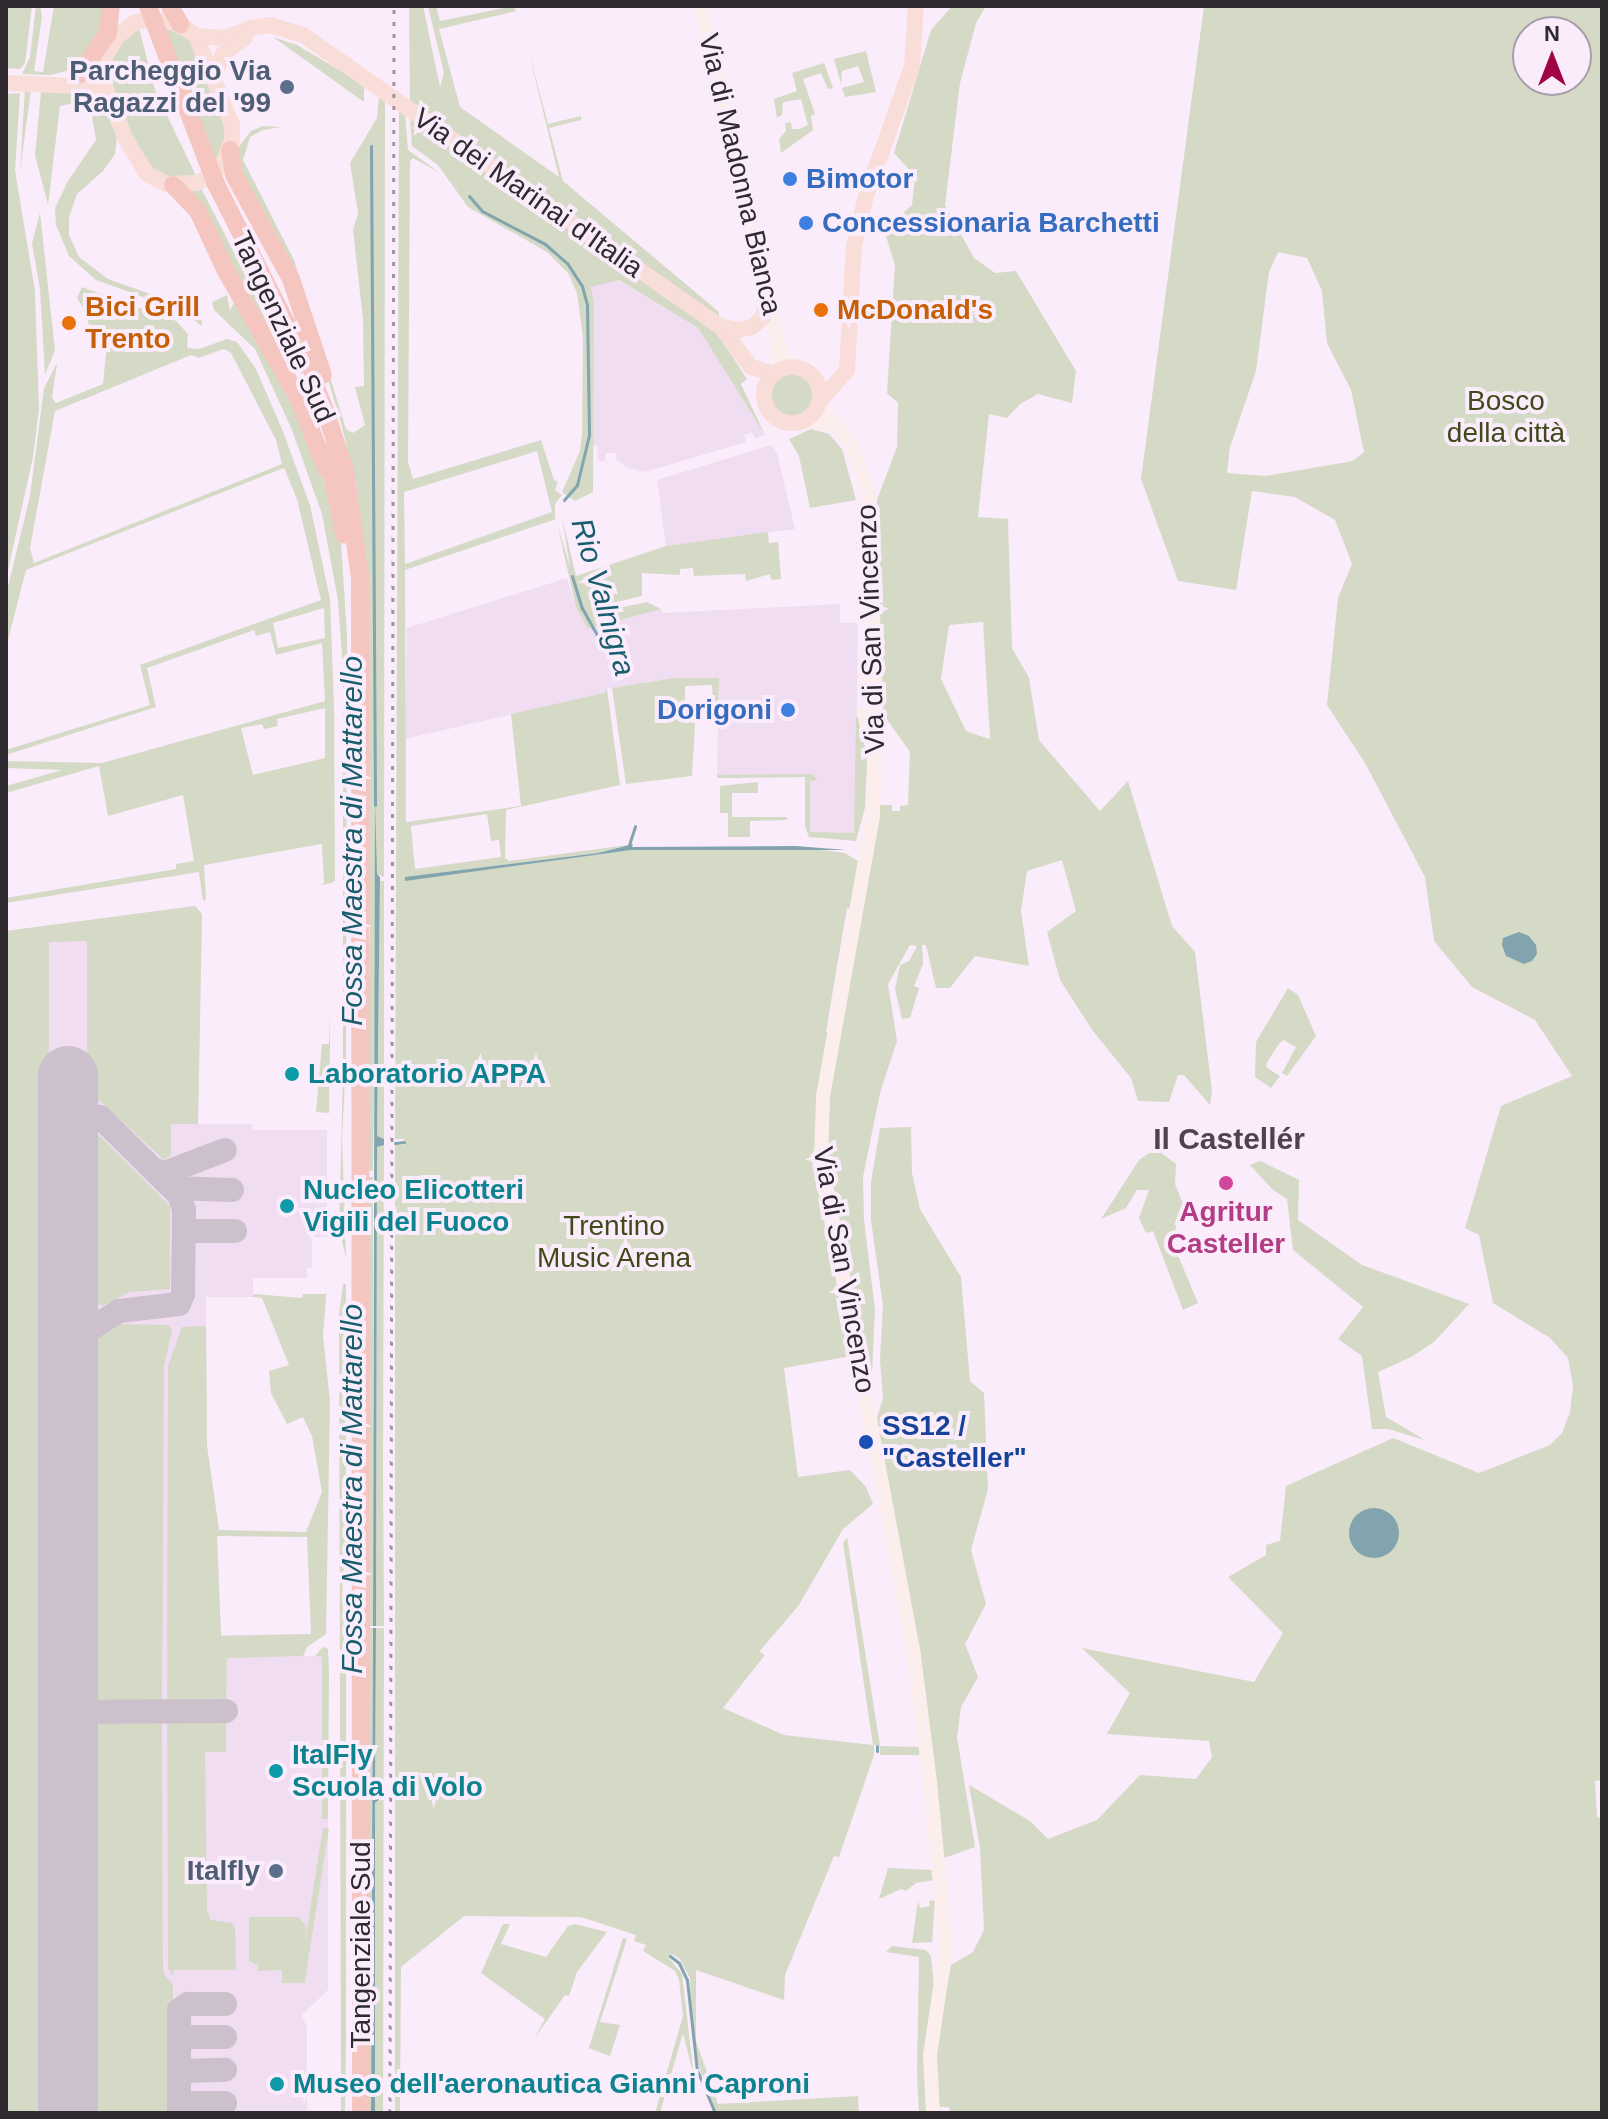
<!DOCTYPE html>
<meta charset="utf-8">
<style>
body{margin:0}
#map{position:relative;width:1608px;height:2119px;overflow:hidden;background:#fbecfb;font-family:Helvetica,sans-serif}
div>[style]{position:absolute}
.built>*{inset:0;background:#f1ddf2}
.green>*{inset:0;background:#d4dac5;transform-origin:0 0}
.round{border-radius:50%}
.water>*{inset:0;background:#82a4ae}
.stream>*{height:3px;margin:-1.5px;padding:0 1.5px;transform-origin:1.5px;border-radius:1.5px;background:#82a4ae}
.taxiway>*{height:24px;margin:-12px;padding:0 12px;transform-origin:12px;border-radius:12px;background:#ccc0cc}
.runway>*{height:60px;margin:-30px;padding:0 30px;transform-origin:30px;border-radius:30px;background:#ccc0cc}
.secondary>*{height:14px;margin:-7px;padding:0 7px;transform-origin:7px;border-radius:7px;background:#fceeec}
.primary>*{height:16px;margin:-8px;padding:0 8px;transform-origin:8px;border-radius:8px;background:#f9ddd9}
.primary>.ring{margin:-8px;padding:0;box-sizing:content-box;background:none;border:16px solid #f9ddd9;border-radius:50%}
.highway>*{height:18px;margin:-9px;padding:0 9px;transform-origin:9px;border-radius:9px;background:#f5c6c0}
.rail>*{height:3px;margin-top:-1.5px;transform-origin:0;background:repeating-linear-gradient(90deg,#9e949e 0 4px,transparent 0 12px)}
.dots>*{width:22px;height:22px;translate:-50% -50%;box-sizing:border-box;border:4px solid #fbecfb;border-radius:50%}
span{translate:-50% -50%;white-space:nowrap;text-align:center;line-height:1.15;-webkit-text-stroke:8px #fbecfb;paint-order:stroke}
.service-label{font-size:28px;color:#4e5e75;font-weight:700}
.right{translate:-100% -50%;text-align:right}
.street-label{font-size:28px;color:#2f2a30}
.shop-label{font-size:28px;color:#366cbe;font-weight:700}
.left{translate:0 -50%;text-align:left}
.food-label{font-size:28px;color:#c56008;font-weight:700}
.park-label{font-size:28px;color:#3f491a}
.culture-label{font-size:28px;color:#0d838f;font-weight:700}
.hotel-label{font-size:28px;color:#b23c85;font-weight:700}
.transit-label{font-size:28px;color:#164399;font-weight:700}
.water-label{font-size:30px;color:#185d6d;font-style:italic}
.neighbourhood-label{font-size:30px;color:#4f4350;font-weight:700}
.frame{position:absolute;inset:0;border:8px solid #2f2a30;pointer-events:none}
.north{position:absolute;left:1512px;top:16px;width:80px;height:80px;box-sizing:border-box;background:#fbecfb;border:2px solid #a99eaa;border-radius:50%;rotate:0deg;font-size:22px;font-weight:700;line-height:32px;text-align:center;color:#2f2a30}
.north::after{content:'';display:block;margin:auto;width:28px;height:36px;background:#a00445;clip-path:polygon(50% 0,100% 100%,50% 72%,0 100%)}
</style>
<div id="map">
<div class="built">
<i style="clip-path:polygon(618px 280px,698px 328px,765px 435px,755px 439px,752px 432px,744px 435px,746px 442px,645px 472px,628px 468px,616px 460px,616px 453px,605px 453px,605px 461px,598px 461px,597px 446px,593px 445px,594px 305px,590px 287px)"></i>
<i style="clip-path:polygon(771px 445px,777px 453px,795px 529px,666px 546px,657px 480px)"></i>
<i style="clip-path:polygon(567px 578px,576px 607px,588px 629px,661px 609px,663px 613px,840px 604px,840px 623px,858px 623px,855px 833px,809px 837px,805px 826px,805px 777px,717px 778px,719px 678px,674px 678px,607px 689px,605px 693px,405px 739px,407px 628px)"></i>
<i style="clip-path:polygon(195px 906px,202px 914px,198px 1124px,252px 1124px,253px 1130px,327px 1130px,327px 1237px,312px 1237px,312px 1268px,307px 1268px,307px 1278px,253px 1278px,253px 1297px,206px 1297px,207px 1446px,219px 1530px,217px 1536px,221px 1635px,326px 1634px,307px 1647px,303px 1656px,328px 1656px,328px 1990px,302px 2015px,307px 2028px,307px 2113px,6px 2113px,6px 931px)"></i>
</div>
<div class="green">
<i style="clip-path:polygon(6px 6px,32px 6px,25px 63px,20px 69px,6px 68px)"></i>
<i style="clip-path:polygon(36px 6px,40px 6px,42px 17px,34px 71px,43px 72px,54px 6px,107px 6px,107px 23px,74px 69px,51px 75px,22px 74px,30px 57px)"></i>
<i style="clip-path:polygon(409px 6px,423px 6px,440px 87px,444px 73px,428px 6px,436px 6px,440px 21px,514px 6px,516px 11px,439px 29px,460px 107px,559px 177px,528px 49px,548px 124px,581px 116px,581px 120px,549px 128px,563px 181px,719px 312px,719px 319px,410px 105px)"></i>
<i style="clip-path:polygon(evenodd,952px 6px,986px 6px,976px 23px,960px 83px,945px 205px,974px 258px,995px 273px,1016px 271px,1076px 371px,1072px 403px,1038px 394px,1020px 404px,1007px 418px,989px 414px,978px 517px,1008px 519px,1012px 648px,1029px 678px,1039px 740px,1100px 811px,1128px 781px,1172px 926px,1195px 952px,1212px 1091px,1210px 1105px,1184px 1075px,1178px 1075px,1169px 1102px,1138px 1101px,1131px 1078px,1093px 1031px,1060px 980px,1047px 932px,1076px 911px,1062px 860px,1027px 871px,1021px 911px,1029px 966px,975px 956px,950px 988px,936px 988px,926px 945px,922px 945px,923px 964px,914px 986px,919px 988px,910px 1018px,902px 1019px,895px 989px,900px 965px,909px 961px,917px 946px,910px 945px,888px 984px,897px 1041px,880px 1093px,863px 1177px,864px 1220px,875px 1310px,871px 1395px,827px 1159px,830px 1086px,879px 805px,892px 805px,892px 811px,900px 811px,900px 806px,908px 805px,910px 752px,888px 721px,881px 705px,877px 500px,897px 447px,898px 403px,887px 393px,895px 265px,884px 230px,912px 205px,915px 176px,894px 153px,931px 30px,952px 6px,983px 622px,990px 738px,989px 739px,966px 731px,941px 679px,949px 625px,983px 622px)"></i>
<i style="clip-path:polygon(evenodd,1204px 6px,1602px 6px,1602px 1780px,1595px 1781px,1597px 1817px,1602px 1818px,1602px 2113px,950px 2113px,949px 2107px,938px 2107px,934px 2081px,939px 2027px,951px 1965px,973px 1952px,984px 1930px,980px 1848px,969px 1785px,1030px 1821px,1048px 1839px,1097px 1820px,1140px 1775px,1196px 1779px,1212px 1757px,1209px 1741px,1107px 1734px,1130px 1693px,1082px 1648px,1254px 1682px,1283px 1633px,1228px 1577px,1266px 1555px,1266px 1545px,1280px 1541px,1286px 1486px,1393px 1438px,1479px 1473px,1550px 1445px,1562px 1433px,1570px 1412px,1573px 1386px,1568px 1358px,1550px 1338px,1493px 1303px,1479px 1235px,1465px 1228px,1501px 1106px,1572px 1076px,1535px 1020px,1472px 987px,1434px 941px,1425px 877px,1365px 763px,1327px 705px,1338px 598px,1352px 564px,1335px 520px,1295px 497px,1252px 491px,1236px 590px,1178px 581px,1141px 479px,1204px 6px,1528px 32px,1576px 32px,1576px 80px,1528px 80px,1528px 32px,1204px 6px,1278px 252px,1307px 258px,1322px 291px,1327px 343px,1351px 390px,1364px 452px,1353px 461px,1265px 476px,1227px 473px,1230px 447px,1256px 371px,1269px 272px,1278px 252px)"></i>
<i style="clip-path:polygon(160px 25px,189px 39px,223px 116px,226px 141px,214px 165px)"></i>
<i style="clip-path:polygon(139px 28px,155px 90px,196px 176px,175px 179px,152px 170px,136px 151px,110px 78px,111px 59px,127px 34px)"></i>
<i style="clip-path:polygon(273px 37px,297px 45px,364px 85px,364px 102px)"></i>
<i style="clip-path:polygon(866px 51px,876px 92px,845px 97px,842px 88px,864px 82px,858px 66px,842px 71px,841px 84px,834px 59px)"></i>
<i style="clip-path:polygon(824px 63px,833px 88px,828px 89px,821px 73px,803px 79px,815px 114px,811px 116px,813px 130px,781px 153px,779px 139px,786px 131px,785px 123px,791px 122px,792px 129px,799px 129px,808px 125px,801px 99px,783px 102px,782px 115px,777px 118px,774px 99px,797px 91px,792px 73px)"></i>
<i style="clip-path:polygon(25px 87px,78px 89px,104px 104px,117px 135px,115px 154px,103px 171px,77px 194px,69px 217px,69px 235px,79px 257px,108px 279px,192px 309px,202px 317px,202px 326px,182px 311px,96px 280px,69px 256px,56px 225px,55px 208px,68px 181px,96px 140px,92px 116px,74px 103px,60px 106px,48px 205px,35px 155px,41px 92px,31px 90px,20px 171px)"></i>
<i style="clip-path:polygon(20px 93px,15px 170px,35px 291px,39px 409px,33px 457px,6px 579px,6px 94px)"></i>
<i style="clip-path:polygon(379px 96px,385px 100px,384px 877px,377px 874px,373px 1171px,366px 1171px,366px 998px,370px 933px,367px 908px,357px 488px,341px 423px,307px 310px,239px 173px,236px 150px,251px 131px,263px 126px,281px 127px,263px 130px,250px 137px,243px 160px,294px 260px,346px 429px,353px 433px,365px 425px,355px 387px,364px 386px,363px 320px,353px 230px,358px 213px,350px 163px,377px 118px)"></i>
<i style="clip-path:polygon(evenodd,399px 109px,405px 113px,408px 150px,440px 173px,413px 158px,410px 161px,408px 462px,413px 479px,541px 440px,554px 480px,558px 482px,555px 490px,562px 495px,555px 504px,555px 517px,570px 567px,562px 517px,576px 576px,666px 546px,768px 532px,769px 543px,778px 542px,781px 579px,771px 580px,770px 574px,746px 581px,745px 574px,694px 576px,693px 568px,680px 569px,680px 575px,642px 573px,642px 596px,595px 607px,596px 613px,647px 602px,661px 609px,588px 629px,576px 607px,556px 519px,405px 570px,406px 822px,521px 806px,511px 714px,604px 693px,607px 689px,620px 785px,506px 810px,505px 858px,509px 861px,627px 845px,598px 853px,478px 868px,631px 850px,679px 848px,807px 848px,845px 853px,861px 863px,853px 909px,847px 908px,837px 966px,826px 1032px,830px 1034px,817px 1151px,813px 1151px,812px 1160px,851px 1356px,784px 1368px,798px 1477px,850px 1470px,866px 1487px,873px 1504px,843px 1529px,799px 1605px,759px 1652px,765px 1655px,723px 1708px,784px 1735px,873px 1745px,843px 1543px,847px 1537px,880px 1746px,921px 1747px,922px 1755px,880px 1755px,880px 1746px,874px 1745px,874px 1755px,839px 1857px,834px 1856px,785px 1975px,784px 2000px,696px 1970px,696px 2041px,718px 2104px,858px 2096px,859px 2113px,716px 2113px,700px 2070px,692px 2036px,690px 1978px,680px 1959px,672px 1954px,669px 1958px,682px 1974px,694px 2077px,683px 2033px,660px 2113px,655px 2113px,683px 2016px,679px 1980px,675px 1971px,643px 1951px,646px 1945px,634px 1941px,636px 1935px,581px 1917px,464px 1916px,401px 1967px,400px 2113px,395px 2113px,395px 1145px,404px 1145px,404px 1139px,395px 1139px,399px 109px,537px 451px,552px 512px,405px 564px,404px 492px,537px 451px,399px 109px,487px 814px,491px 841px,499px 840px,501px 857px,415px 869px,411px 826px,487px 814px)"></i>
<i style="clip-path:polygon(410px 117px,715px 330px,747px 379px,741px 384px,765px 435px,698px 328px,619px 280px,591px 287px,594px 305px,593px 492px,575px 501px,562px 492px,580px 451px,582px 432px,583px 338px,577px 293px,568px 273px,547px 252px,468px 207px,438px 165px,412px 146px)"></i>
<i style="clip-path:polygon(201px 188px,266px 315px,298px 383px,187px 191px)"></i>
<i style="clip-path:polygon(40px 213px,55px 350px,45px 375px,40px 289px,32px 243px)"></i>
<i style="clip-path:polygon(evenodd,82px 287px,176px 321px,188px 334px,187px 348px,199px 349px,227px 339px,237px 342px,256px 369px,282px 429px,310px 505px,330px 599px,334px 706px,335px 881px,331px 883px,321px 885px,324px 882px,322px 844px,204px 865px,206px 900px,203px 901px,199px 872px,6px 903px,6px 898px,176px 869px,176px 864px,194px 861px,183px 795px,108px 816px,99px 766px,6px 793px,6px 786px,62px 770px,6px 768px,6px 761px,102px 763px,325px 701px,322px 643px,276px 655px,270px 632px,256px 636px,254px 630px,147px 668px,156px 707px,6px 755px,6px 750px,150px 705px,140px 665px,321px 600px,297px 499px,284px 468px,26px 570px,6px 648px,6px 595px,30px 496px,44px 388px,57px 363px,52px 398px,56px 403px,103px 384px,107px 342px,117px 346px,150px 344px,133px 335px,101px 338px,90px 333px,87px 314px,77px 298px,82px 287px,224px 349px,231px 353px,276px 440px,282px 464px,34px 563px,30px 548px,55px 411px,191px 355px,199px 358px,224px 349px,82px 287px,324px 608px,325px 638px,278px 648px,273px 623px,324px 608px,82px 287px,325px 708px,325px 758px,253px 775px,241px 728px,262px 724px,264px 729px,278px 726px,277px 719px,325px 708px)"></i>
<i style="clip-path:polygon(227px 295px,230px 311px,236px 298px,284px 379px,321px 470px,341px 540px,347px 637px,346px 1063px,342px 1137px,346px 1258px,339px 1229px,343px 1071px,343px 672px,338px 600px,322px 514px,292px 430px,255px 349px,214px 310px,212px 302px)"></i>
<i class="round" style="left:769px;top:374px;width:44px;height:44px"></i>
<i style="clip-path:polygon(811px 429px,829px 434px,842px 449px,856px 500px,810px 508px,799px 456px,789px 439px)"></i>
<i style="clip-path:polygon(674px 678px,719px 678px,718px 719px,700px 719px,701px 705px,713px 704px,712px 685px,685px 686px,685px 704px,696px 705px,692px 776px,626px 784px,612px 688px)"></i>
<i style="clip-path:polygon(856px 717px,861px 717px,867px 763px,865px 808px,856px 841px,809px 837px,805px 826px,805px 777px,717px 778px,717px 775px,812px 774px,817px 780px,810px 781px,810px 832px,854px 833px)"></i>
<i style="clip-path:polygon(758px 782px,758px 793px,732px 793px,732px 817px,787px 817px,787px 820px,750px 821px,750px 837px,728px 837px,728px 813px,720px 813px,720px 786px)"></i>
<i style="clip-path:polygon(380px 881px,384px 881px,384px 1139px,377px 1136px)"></i>
<i style="clip-path:polygon(195px 906px,202px 914px,198px 1124px,171px 1124px,171px 1155px,164px 1160px,87px 1089px,87px 941px,49px 942px,47px 2113px,6px 2113px,6px 931px)"></i>
<i style="clip-path:polygon(1288px 988px,1298px 995px,1316px 1036px,1287px 1076px,1282px 1073px,1296px 1047px,1283px 1040px,1278px 1045px,1266px 1064px,1267px 1068px,1280px 1076px,1271px 1088px,1255px 1077px,1256px 1042px)"></i>
<i style="clip-path:polygon(329px 1014px,330px 1046px,329px 1113px,316px 1112px,322px 1044px,329px 1044px)"></i>
<i style="clip-path:polygon(911px 1127px,912px 1173px,920px 1209px,961px 1277px,970px 1381px,984px 1393px,988px 1489px,971px 1550px,986px 1604px,965px 1644px,978px 1677px,961px 1707px,957px 1737px,975px 1847px,944px 1858px,876px 1421px,883px 1398px,880px 1360px,883px 1306px,871px 1220px,871px 1182px,880px 1128px)"></i>
<i style="clip-path:polygon(97px 1133px,170px 1206px,170px 1289px,130px 1292px,102px 1306px,92px 1302px,88px 1293px,87px 1141px)"></i>
<i style="clip-path:polygon(384px 1145px,383px 1463px,384px 1626px,376px 1626px,377px 1147px)"></i>
<i style="clip-path:polygon(1160px 1152px,1176px 1164px,1175px 1184px,1183px 1204px,1172px 1241px,1198px 1303px,1183px 1310px,1153px 1231px,1146px 1233px,1139px 1218px,1149px 1190px,1137px 1190px,1126px 1208px,1101px 1219px,1139px 1160px,1149px 1153px)"></i>
<i style="clip-path:polygon(1260px 1161px,1299px 1180px,1298px 1220px,1362px 1265px,1469px 1304px,1435px 1341px,1413px 1356px,1378px 1372px,1386px 1417px,1425px 1440px,1388px 1429px,1372px 1429px,1362px 1356px,1338px 1339px,1363px 1307px,1293px 1250px,1287px 1199px,1272px 1189px,1250px 1165px)"></i>
<i style="clip-path:polygon(366px 1177px,373px 1177px,373px 1626px,369px 1626px)"></i>
<i style="clip-path:polygon(343px 1284px,346px 1284px,346px 1538px,342px 1597px,346px 1657px,346px 2040px,345px 2113px,341px 2113px,339px 1315px)"></i>
<i style="clip-path:polygon(evenodd,327px 1287px,323px 1335px,330px 1401px,326px 1634px,307px 1647px,303px 1656px,227px 1658px,226px 1704px,167px 1705px,168px 1366px,182px 1327px,206px 1326px,207px 1446px,219px 1530px,306px 1532px,322px 1492px,312px 1436px,303px 1417px,287px 1424px,271px 1393px,269px 1371px,289px 1365px,262px 1298px,253px 1297px,253px 1294px,302px 1298px,303px 1294px,326px 1294px,327px 1287px,217px 1536px,307px 1537px,311px 1634px,221px 1636px,217px 1536px)"></i>
<i style="clip-path:polygon(121px 1324px,169px 1325px,172px 1330px,164px 1366px,162px 1707px,89px 1708px,88px 1353px,97px 1339px)"></i>
<i style="clip-path:polygon(369px 1628px,373px 1628px,371px 2113px,365px 2113px)"></i>
<i style="clip-path:polygon(376px 1628px,384px 1628px,383px 2113px,375px 2113px,375px 1803px,383px 1799px,375px 1797px)"></i>
<i style="clip-path:polygon(323px 1647px,328px 1649px,329px 1673px,328px 1819px,322px 1819px,322px 1657px,315px 1656px)"></i>
<i style="clip-path:polygon(167px 1714px,226px 1716px,226px 1752px,205px 1752px,207px 1910px,211px 1920px,232px 1923px,235px 1928px,236px 1970px,173px 1970px,173px 1976px,168px 1968px)"></i>
<i style="clip-path:polygon(162px 1715px,163px 1963px,164px 1974px,173px 1985px,172px 2113px,88px 2113px,88px 1717px)"></i>
<i style="left:323px;top:1828px;width:6px;height:156px;rotate:9deg"></i>
<i style="clip-path:polygon(888px 1868px,934px 1870px,935px 1880px,916px 1883px,906px 1891px,901px 1889px,879px 1899px)"></i>
<i style="clip-path:polygon(935px 1900px,932px 1942px,912px 1943px,918px 1901px,920px 1908px,930px 1906px,929px 1901px)"></i>
<i style="clip-path:polygon(249px 1917px,298px 1917px,306px 1926px,305px 1983px,282px 1983px,282px 1970px,258px 1971px,258px 1965px,249px 1961px)"></i>
<i style="clip-path:polygon(503px 1924px,510px 1924px,501px 1944px,546px 1957px,568px 1926px,575px 1924px,607px 1932px,577px 1972px,569px 1996px,565px 1995px,534px 2039px,545px 2019px,481px 1973px)"></i>
<i style="clip-path:polygon(623px 1938px,627px 1939px,600px 2022px,620px 2025px,610px 2056px,589px 2048px)"></i>
<i style="clip-path:polygon(892px 1946px,926px 1950px,931px 1956px,935px 1994px,929px 2113px,919px 2113px,917px 2073px,919px 1957px,886px 1952px)"></i>
</div>
<div class="water">
<i style="clip-path:polygon(375px 801px,377px 874px,380px 877px,377px 1136px,384px 1139px,384px 1145px,377px 1147px,376px 1626px,373px 1626px)"></i>
<i style="clip-path:polygon(633px 844px,632px 847px,796px 846px,846px 850px,631px 850px,405px 881px,405px 877px,598px 853px)"></i>
<i style="clip-path:polygon(1519px 932px,1529px 936px,1536px 945px,1537px 954px,1532px 961px,1524px 964px,1506px 956px,1502px 945px,1503px 938px)"></i>
<i class="round" style="left:1349px;top:1508px;width:50px;height:50px"></i>
<i style="clip-path:polygon(373px 1628px,376px 1628px,375px 1797px,382px 1798px,375px 1803px,375px 2113px,371px 2113px)"></i>
</div>
<div class="stream">
<i style="left:371px;top:146px;width:659px;rotate:89.65deg"></i>
<i style="left:469px;top:196px;width:20px;rotate:49deg"></i>
<i style="left:482px;top:211px;width:71px;rotate:27.6deg"></i>
<i style="left:545px;top:244px;width:29px;rotate:41deg"></i>
<i style="left:567px;top:263px;width:27px;rotate:57deg"></i>
<i style="left:582px;top:286px;width:20px;rotate:75deg"></i>
<i style="left:587px;top:305px;width:130px;rotate:89.1deg"></i>
<i style="left:589px;top:435px;width:51px;rotate:103.5deg"></i>
<i style="left:577px;top:485px;width:20px;rotate:131deg"></i>
<i style="left:572px;top:576px;width:34px;rotate:73deg"></i>
<i style="left:582px;top:608px;width:39px;rotate:61deg"></i>
<i style="left:628px;top:848px;width:23px;rotate:-72deg"></i>
<i style="left:395px;top:1143px;width:9px;rotate:-6deg"></i>
<i style="left:877px;top:1746px;width:5px;rotate:90deg"></i>
<i style="left:670px;top:1956px;width:11px;rotate:38deg"></i>
<i style="left:679px;top:1963px;width:19px;rotate:65deg"></i>
<i style="left:687px;top:1980px;width:91px;rotate:83.7deg"></i>
<i style="left:697px;top:2070px;width:47px;rotate:67.3deg"></i>
</div>
<div class="taxiway">
<i style="left:154px;top:1170px;width:11px;rotate:15deg"></i>
<i style="left:165px;top:1173px;width:64px;rotate:-21deg"></i>
<i style="left:173px;top:1188px;width:59px;rotate:1.9deg"></i>
<i style="left:184px;top:1224px;width:10px;rotate:45deg"></i>
<i style="left:191px;top:1231px;width:44px"></i>
<i style="left:68px;top:1362px;width:25px;rotate:-72deg"></i>
<i style="left:76px;top:1338px;width:51px;rotate:-32.1deg"></i>
<i style="left:119px;top:1311px;width:60px;rotate:-6.7deg"></i>
<i style="left:179px;top:1304px;width:11px;rotate:-68deg"></i>
<i style="left:183px;top:1294px;width:84px;rotate:-89.3deg"></i>
<i style="left:184px;top:1210px;width:16px;rotate:-108deg"></i>
<i style="left:179px;top:1195px;width:111px;rotate:-135.4deg"></i>
<i style="left:100px;top:1117px;width:16px;rotate:-169deg"></i>
<i style="left:84px;top:1114px;width:13px;rotate:148deg"></i>
<i style="left:73px;top:1121px;width:15px;rotate:110deg"></i>
<i style="left:68px;top:1712px;width:158px;rotate:-0.4deg"></i>
<i style="left:179px;top:2044px;width:11px;rotate:-41deg"></i>
<i style="left:187px;top:2037px;width:38px"></i>
<i style="left:179px;top:2078px;width:11px;rotate:-41deg"></i>
<i style="left:187px;top:2071px;width:38px;rotate:-2deg"></i>
<i style="left:179px;top:2113px;width:103px;rotate:-90deg"></i>
<i style="left:179px;top:2010px;width:11px;rotate:-34deg"></i>
<i style="left:188px;top:2004px;width:37px"></i>
<i style="left:179px;top:2113px;width:7px;rotate:-63deg"></i>
<i style="left:182px;top:2107px;width:9px;rotate:-27deg"></i>
<i style="left:190px;top:2103px;width:35px"></i>
</div>
<div class="runway">
<i style="left:68px;top:2113px;width:1037px;rotate:-90deg"></i>
</div>
<div class="secondary">
<i style="left:700px;top:6px;width:56px;rotate:74.5deg"></i>
<i style="left:715px;top:60px;width:129px;rotate:79.3deg"></i>
<i style="left:739px;top:187px;width:138px;rotate:75.3deg"></i>
<i style="left:774px;top:320px;width:24px;rotate:81deg"></i>
<i style="left:778px;top:344px;width:29px;rotate:96deg"></i>
<i style="left:778px;top:344px;width:23px;rotate:61deg"></i>
<i style="left:789px;top:364px;width:9px;rotate:27deg"></i>
<i style="left:818px;top:405px;width:48px;rotate:48.4deg"></i>
<i style="left:850px;top:441px;width:56px;rotate:70.3deg"></i>
<i style="left:869px;top:494px;width:215px;rotate:88.1deg"></i>
<i style="left:876px;top:709px;width:107px;rotate:91.6deg"></i>
<i style="left:873px;top:816px;width:284px;rotate:100.1deg"></i>
<i style="left:823px;top:1096px;width:62px;rotate:91.8deg"></i>
<i style="left:821px;top:1158px;width:500px;rotate:79.4deg"></i>
<i style="left:913px;top:1649px;width:134px;rotate:82.7deg"></i>
<i style="left:930px;top:1782px;width:166px;rotate:84.5deg"></i>
<i style="left:946px;top:1947px;width:110px;rotate:98.4deg"></i>
<i style="left:930px;top:2056px;width:57px;rotate:87deg"></i>
<i style="left:801px;top:422px;width:20px"></i>
<i style="left:821px;top:422px;width:18px;rotate:19deg"></i>
<i style="left:865px;top:685px;width:23px;rotate:-90deg"></i>
<i style="left:865px;top:662px;width:18px;rotate:-71deg"></i>
<i style="left:864px;top:714px;width:30px;rotate:76deg"></i>
</div>
<div class="primary">
<i style="left:151px;top:19px;width:29px;rotate:10deg"></i>
<i style="left:180px;top:24px;width:20px;rotate:37deg"></i>
<i style="left:196px;top:36px;width:96px;rotate:68deg"></i>
<i style="left:232px;top:125px;width:15px;rotate:90deg"></i>
<i style="left:232px;top:140px;width:25px;rotate:111deg"></i>
<i style="left:223px;top:163px;width:18px;rotate:133deg"></i>
<i style="left:211px;top:176px;width:17px;rotate:155deg"></i>
<i style="left:196px;top:183px;width:29px;rotate:178deg"></i>
<i style="left:167px;top:184px;width:22px;rotate:-153deg"></i>
<i style="left:147px;top:174px;width:42px;rotate:-121.4deg"></i>
<i style="left:125px;top:138px;width:59px;rotate:-110.9deg"></i>
<i style="left:104px;top:83px;width:28px;rotate:-86deg"></i>
<i style="left:106px;top:55px;width:22px;rotate:-58deg"></i>
<i style="left:118px;top:36px;width:21px;rotate:-39deg"></i>
<i style="left:134px;top:23px;width:17px;rotate:-13deg"></i>
<i style="left:196px;top:36px;width:30px;rotate:4deg"></i>
<i style="left:226px;top:38px;width:27px;rotate:-22deg"></i>
<i style="left:251px;top:28px;width:19px;rotate:-9deg"></i>
<i style="left:270px;top:25px;width:34px;rotate:17deg"></i>
<i style="left:303px;top:35px;width:510px;rotate:34.94deg"></i>
<i style="left:721px;top:327px;width:50px;rotate:53.1deg"></i>
<i style="left:751px;top:367px;width:24px;rotate:17deg"></i>
<i style="left:214px;top:75px;width:23px;rotate:-67deg"></i>
<i style="left:223px;top:54px;width:27px;rotate:-36deg"></i>
<i style="left:6px;top:83px;width:70px;rotate:2.5deg"></i>
<i style="left:76px;top:86px;width:16px;rotate:11deg"></i>
<i style="left:92px;top:89px;width:23px;rotate:34deg"></i>
<i style="left:721px;top:327px;width:18px;rotate:9deg"></i>
<i style="left:739px;top:330px;width:13px;rotate:-13deg"></i>
<i style="left:752px;top:327px;width:15px;rotate:-42deg"></i>
<i style="left:763px;top:317px;width:23px;rotate:-77deg"></i>
<i class="ring" style="left:764px;top:367px;width:40px;height:40px"></i>
<i style="left:820px;top:401px;width:41px;rotate:-48.9deg"></i>
<i style="left:847px;top:370px;width:124px;rotate:-86.8deg"></i>
<i style="left:854px;top:246px;width:51px;rotate:-76.5deg"></i>
<i style="left:866px;top:196px;width:138px;rotate:-70.5deg"></i>
<i style="left:912px;top:66px;width:60px;rotate:-86.2deg"></i>
</div>
<div class="highway">
<i style="left:148px;top:6px;width:191px;rotate:69.1deg"></i>
<i style="left:216px;top:184px;width:199px;rotate:63.2deg"></i>
<i style="left:306px;top:362px;width:52px;rotate:68.4deg"></i>
<i style="left:325px;top:410px;width:64px;rotate:71.8deg"></i>
<i style="left:345px;top:471px;width:108px;rotate:82deg"></i>
<i style="left:360px;top:578px;width:1535px;rotate:89.96deg"></i>
<i style="left:170px;top:6px;width:21px;rotate:61deg"></i>
<i style="left:79px;top:75px;width:51px;rotate:-55.4deg"></i>
<i style="left:108px;top:33px;width:27px;rotate:-84deg"></i>
<i style="left:230px;top:150px;width:25px;rotate:81deg"></i>
<i style="left:234px;top:175px;width:119px;rotate:61.3deg"></i>
<i style="left:291px;top:279px;width:101px;rotate:71.6deg"></i>
<i style="left:173px;top:185px;width:36px;rotate:46deg"></i>
<i style="left:198px;top:211px;width:66px;rotate:65deg"></i>
<i style="left:226px;top:271px;width:145px;rotate:60.3deg"></i>
<i style="left:298px;top:397px;width:77px;rotate:68.7deg"></i>
<i style="left:328px;top:453px;width:83px;rotate:78.8deg"></i>
</div>
<div class="rail">
<i style="left:390px;top:2113px;width:2107px;rotate:-89.89deg"></i>
</div>
<div class="dots">
<i style="left:287px;top:87px;background:#5c6f8a"></i>
<i style="left:790px;top:179px;background:#3f7fe0"></i>
<i style="left:806px;top:223px;background:#3f7fe0"></i>
<i style="left:821px;top:310px;background:#e8710a"></i>
<i style="left:69px;top:323px;background:#e8710a"></i>
<i style="left:788px;top:710px;background:#3f7fe0"></i>
<i style="left:292px;top:1074px;background:#0f9aa8"></i>
<i style="left:1226px;top:1183px;background:#d1479c"></i>
<i style="left:287px;top:1206px;background:#0f9aa8"></i>
<i style="left:866px;top:1442px;background:#1a4fb4"></i>
<i style="left:276px;top:1771px;background:#0f9aa8"></i>
<i style="left:276px;top:1871px;background:#5c6f8a"></i>
<i style="left:277px;top:2084px;background:#0f9aa8"></i>
</div>
<div class="service-label">
<span class="right" style="left:271px;top:87px">Parcheggio Via<br>Ragazzi del '99</span>
<span class="right" style="left:260px;top:1871px">Italfly</span>
</div>
<div class="street-label">
<span style="left:740px;top:174px;rotate:77deg">Via di Madonna Bianca</span>
<span style="left:528px;top:193px;rotate:35deg">Via dei Marinai d'Italia</span>
<span style="left:283px;top:327px;rotate:65deg">Tangenziale Sud</span>
<span style="left:871px;top:629px;rotate:-92deg">Via di San Vincenzo</span>
<span style="left:844px;top:1270px;rotate:80deg">Via di San Vincenzo</span>
<span style="left:361px;top:1945px;rotate:-90deg">Tangenziale Sud</span>
</div>
<div class="shop-label">
<span class="left" style="left:806px;top:179px">Bimotor</span>
<span class="left" style="left:822px;top:223px">Concessionaria Barchetti</span>
<span class="right" style="left:772px;top:710px">Dorigoni</span>
</div>
<div class="food-label">
<span class="left" style="left:85px;top:323px">Bici Grill<br>Trento</span>
<span class="left" style="left:837px;top:310px">McDonald's</span>
</div>
<div class="park-label">
<span style="left:1506px;top:417px">Bosco<br>della città</span>
<span style="left:614px;top:1242px">Trentino<br>Music Arena</span>
</div>
<div class="culture-label">
<span class="left" style="left:308px;top:1074px">Laboratorio APPA</span>
<span class="left" style="left:303px;top:1206px">Nucleo Elicotteri<br>Vigili del Fuoco</span>
<span class="left" style="left:292px;top:1771px">ItalFly<br>Scuola di Volo</span>
<span class="left" style="left:293px;top:2084px">Museo dell'aeronautica Gianni Caproni</span>
</div>
<div class="hotel-label">
<span style="left:1226px;top:1228px">Agritur<br>Casteller</span>
</div>
<div class="transit-label">
<span class="left" style="left:882px;top:1442px">SS12 /<br>"Casteller"</span>
</div>
<div class="water-label">
<span style="left:603px;top:597px;rotate:74deg">Rio Valnigra</span>
<span style="left:352px;top:841px;rotate:-90deg">Fossa Maestra di Mattarello</span>
<span style="left:352px;top:1489px;rotate:-90deg">Fossa Maestra di Mattarello</span>
</div>
<div class="neighbourhood-label">
<span style="left:1229px;top:1139px">Il Castellér</span>
</div>
<div class="frame"></div>
<div class="north">N</div>
</div>
